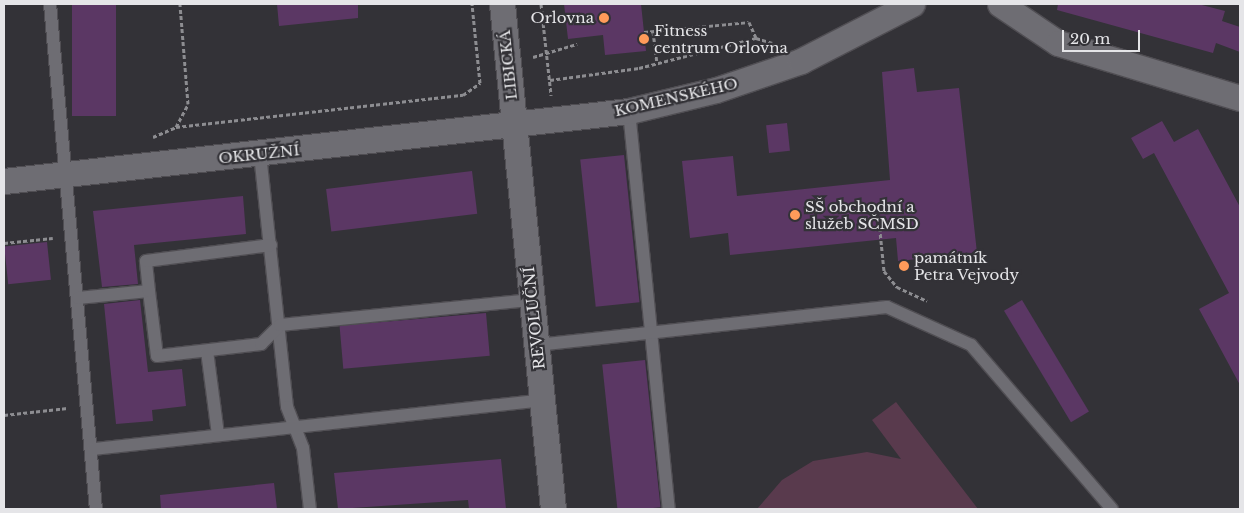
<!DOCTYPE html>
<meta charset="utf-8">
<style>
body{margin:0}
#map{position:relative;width:1244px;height:513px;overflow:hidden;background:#333237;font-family:"Libre Baskerville",serif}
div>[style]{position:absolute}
.green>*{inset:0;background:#593a4d}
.building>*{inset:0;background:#5b3764;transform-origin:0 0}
.path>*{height:3px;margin-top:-1.5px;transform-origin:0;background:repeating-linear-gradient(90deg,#8d8d91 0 4px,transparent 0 6.5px)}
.roads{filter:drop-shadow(1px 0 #504e53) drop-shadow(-1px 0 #504e53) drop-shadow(0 1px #504e53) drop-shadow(0 -1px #504e53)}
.lane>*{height:12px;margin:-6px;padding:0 6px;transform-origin:6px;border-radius:6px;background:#6e6d73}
.street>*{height:25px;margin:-12.5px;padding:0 12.5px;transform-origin:12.5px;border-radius:12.5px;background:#6e6d73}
.dots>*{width:14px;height:14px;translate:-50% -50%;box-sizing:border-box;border:2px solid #333237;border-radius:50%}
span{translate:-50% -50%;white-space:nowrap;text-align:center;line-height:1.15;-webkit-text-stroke:4.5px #333237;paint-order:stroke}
.poi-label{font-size:15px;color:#e5e5e8}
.right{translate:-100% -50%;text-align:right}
.left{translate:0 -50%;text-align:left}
.street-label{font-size:15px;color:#e5e5e8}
.frame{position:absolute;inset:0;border:5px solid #e5e5e8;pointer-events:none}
.scale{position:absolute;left:1062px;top:30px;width:78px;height:22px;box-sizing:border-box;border:2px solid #e5e5e8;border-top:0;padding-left:6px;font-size:15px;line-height:18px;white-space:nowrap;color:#e5e5e8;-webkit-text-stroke:4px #333237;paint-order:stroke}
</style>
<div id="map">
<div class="green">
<i style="clip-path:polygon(896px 402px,978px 509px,757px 509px,782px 480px,813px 461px,867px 452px,901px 459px,872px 420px)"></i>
</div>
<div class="building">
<i style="left:72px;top:4px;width:44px;height:112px"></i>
<i style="clip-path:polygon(277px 4px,358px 4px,358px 18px,279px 26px)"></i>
<i style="clip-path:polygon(564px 4px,641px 4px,646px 51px,605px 55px,603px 35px,568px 39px)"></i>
<i style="clip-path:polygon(1058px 4px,1198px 4px,1225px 11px,1222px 21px,1240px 27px,1240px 52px,1216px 43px,1213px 53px,1057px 10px)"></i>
<i style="clip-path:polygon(914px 68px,917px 92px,959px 88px,977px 253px,898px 261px,896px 238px,730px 255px,728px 233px,690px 238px,682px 161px,733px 156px,737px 196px,890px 180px,882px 72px)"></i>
<i style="clip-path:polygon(1162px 121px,1174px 142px,1198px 129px,1240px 207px,1240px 385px,1199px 309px,1229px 293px,1154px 153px,1143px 159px,1131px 138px)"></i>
<i style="left:787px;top:123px;width:28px;height:21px;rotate:84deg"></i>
<i style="left:624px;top:155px;width:148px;height:44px;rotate:84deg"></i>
<i style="left:472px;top:171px;width:43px;height:147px;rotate:83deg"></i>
<i style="clip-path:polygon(243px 196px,246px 234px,134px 245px,138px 284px,102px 287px,93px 211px)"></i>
<i style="left:47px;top:242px;width:38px;height:43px;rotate:84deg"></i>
<i style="clip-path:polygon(140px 300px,148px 372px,182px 369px,186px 406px,152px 410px,153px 421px,116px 424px,104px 304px)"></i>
<i style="left:1022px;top:300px;width:130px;height:21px;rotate:59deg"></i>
<i style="left:486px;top:313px;width:43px;height:147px;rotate:85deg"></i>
<i style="left:645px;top:360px;width:148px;height:43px;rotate:84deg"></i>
<i style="clip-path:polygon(501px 459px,506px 509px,469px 509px,468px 500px,338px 509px,334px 473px)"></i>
<i style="clip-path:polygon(274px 483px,277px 509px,161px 509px,160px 495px)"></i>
</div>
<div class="path">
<i style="left:541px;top:4px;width:92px;rotate:83.7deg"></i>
<i style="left:653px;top:31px;width:32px;rotate:83deg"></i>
<i style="left:644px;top:32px;width:105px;rotate:-5.4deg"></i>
<i style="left:749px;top:22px;width:17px;rotate:66deg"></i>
<i style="left:533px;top:57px;width:46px;rotate:-16.5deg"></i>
<i style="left:550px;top:80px;width:90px;rotate:-7.7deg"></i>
<i style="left:639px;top:68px;width:121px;rotate:-14.4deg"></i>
<i style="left:756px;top:38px;width:17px;rotate:17deg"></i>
<i style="left:176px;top:127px;width:26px;rotate:-62deg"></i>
<i style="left:188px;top:104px;width:100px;rotate:-94.6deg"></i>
<i style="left:153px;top:137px;width:25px;rotate:-23deg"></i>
<i style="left:176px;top:127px;width:289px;rotate:-6.4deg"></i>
<i style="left:463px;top:95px;width:21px;rotate:-35deg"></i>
<i style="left:480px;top:83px;width:79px;rotate:-95.8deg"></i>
<i style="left:879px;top:221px;width:50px;rotate:84.3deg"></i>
<i style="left:884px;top:271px;width:21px;rotate:51deg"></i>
<i style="left:897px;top:287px;width:33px;rotate:25deg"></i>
<i style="left:4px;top:243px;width:49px;rotate:-5.8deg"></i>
<i style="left:4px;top:415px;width:64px;rotate:-6.2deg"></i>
<i style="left:449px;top:509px;width:9px"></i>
</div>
<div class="roads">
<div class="lane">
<i style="left:50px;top:4px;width:507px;rotate:84.8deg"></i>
<i style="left:629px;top:111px;width:400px;rotate:84.3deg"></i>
<i style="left:260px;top:154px;width:254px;rotate:83.9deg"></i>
<i style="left:287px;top:407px;width:44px;rotate:68.7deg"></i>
<i style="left:303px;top:448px;width:61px;rotate:83.5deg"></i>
<i style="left:149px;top:291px;width:65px;rotate:83deg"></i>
<i style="left:157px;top:356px;width:105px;rotate:-6.6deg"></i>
<i style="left:261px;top:344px;width:27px;rotate:-45deg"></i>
<i style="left:280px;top:325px;width:253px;rotate:-5.7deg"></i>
<i style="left:78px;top:298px;width:71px;rotate:-5.6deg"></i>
<i style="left:149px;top:291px;width:30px;rotate:-96deg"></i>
<i style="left:146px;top:261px;width:126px;rotate:-7.3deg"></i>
<i style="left:537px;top:345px;width:352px;rotate:-6.2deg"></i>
<i style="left:887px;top:307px;width:92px;rotate:24.3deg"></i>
<i style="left:971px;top:345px;width:216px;rotate:49.3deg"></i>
<i style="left:207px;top:351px;width:84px;rotate:82.5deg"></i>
<i style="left:94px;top:449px;width:451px;rotate:-6.2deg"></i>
</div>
<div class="street">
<i style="left:502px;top:4px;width:508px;rotate:84.23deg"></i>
<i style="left:1000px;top:4px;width:70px;rotate:33.9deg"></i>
<i style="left:1058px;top:43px;width:190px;rotate:16.8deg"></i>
<i style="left:4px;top:181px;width:629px;rotate:-6.39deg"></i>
<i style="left:629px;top:111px;width:89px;rotate:-13.6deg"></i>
<i style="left:716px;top:90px;width:90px;rotate:-18.8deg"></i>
<i style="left:801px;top:61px;width:125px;rotate:-27.2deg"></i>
</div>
</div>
<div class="dots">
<i style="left:604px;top:18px;background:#ff9b5a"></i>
<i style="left:644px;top:39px;background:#ff9b5a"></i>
<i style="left:795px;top:215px;background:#ff9b5a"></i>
<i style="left:904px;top:266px;background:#ff9b5a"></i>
</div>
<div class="poi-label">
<span class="right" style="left:594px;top:18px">Orlovna</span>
<span class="left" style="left:654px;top:39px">Fitness<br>centrum Orlovna</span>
<span class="left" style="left:805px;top:215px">SŠ obchodní a<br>služeb SČMSD</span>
<span class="left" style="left:914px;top:266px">památník<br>Petra Vejvody</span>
</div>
<div class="street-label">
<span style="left:508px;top:65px;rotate:-96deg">LIBICKÁ</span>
<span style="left:676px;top:97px;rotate:-13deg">KOMENSKÉHO</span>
<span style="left:259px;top:154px;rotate:-6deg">OKRUŽNÍ</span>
<span style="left:534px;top:318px;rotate:-96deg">REVOLUČNÍ</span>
</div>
<div class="frame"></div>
<div class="scale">20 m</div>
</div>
